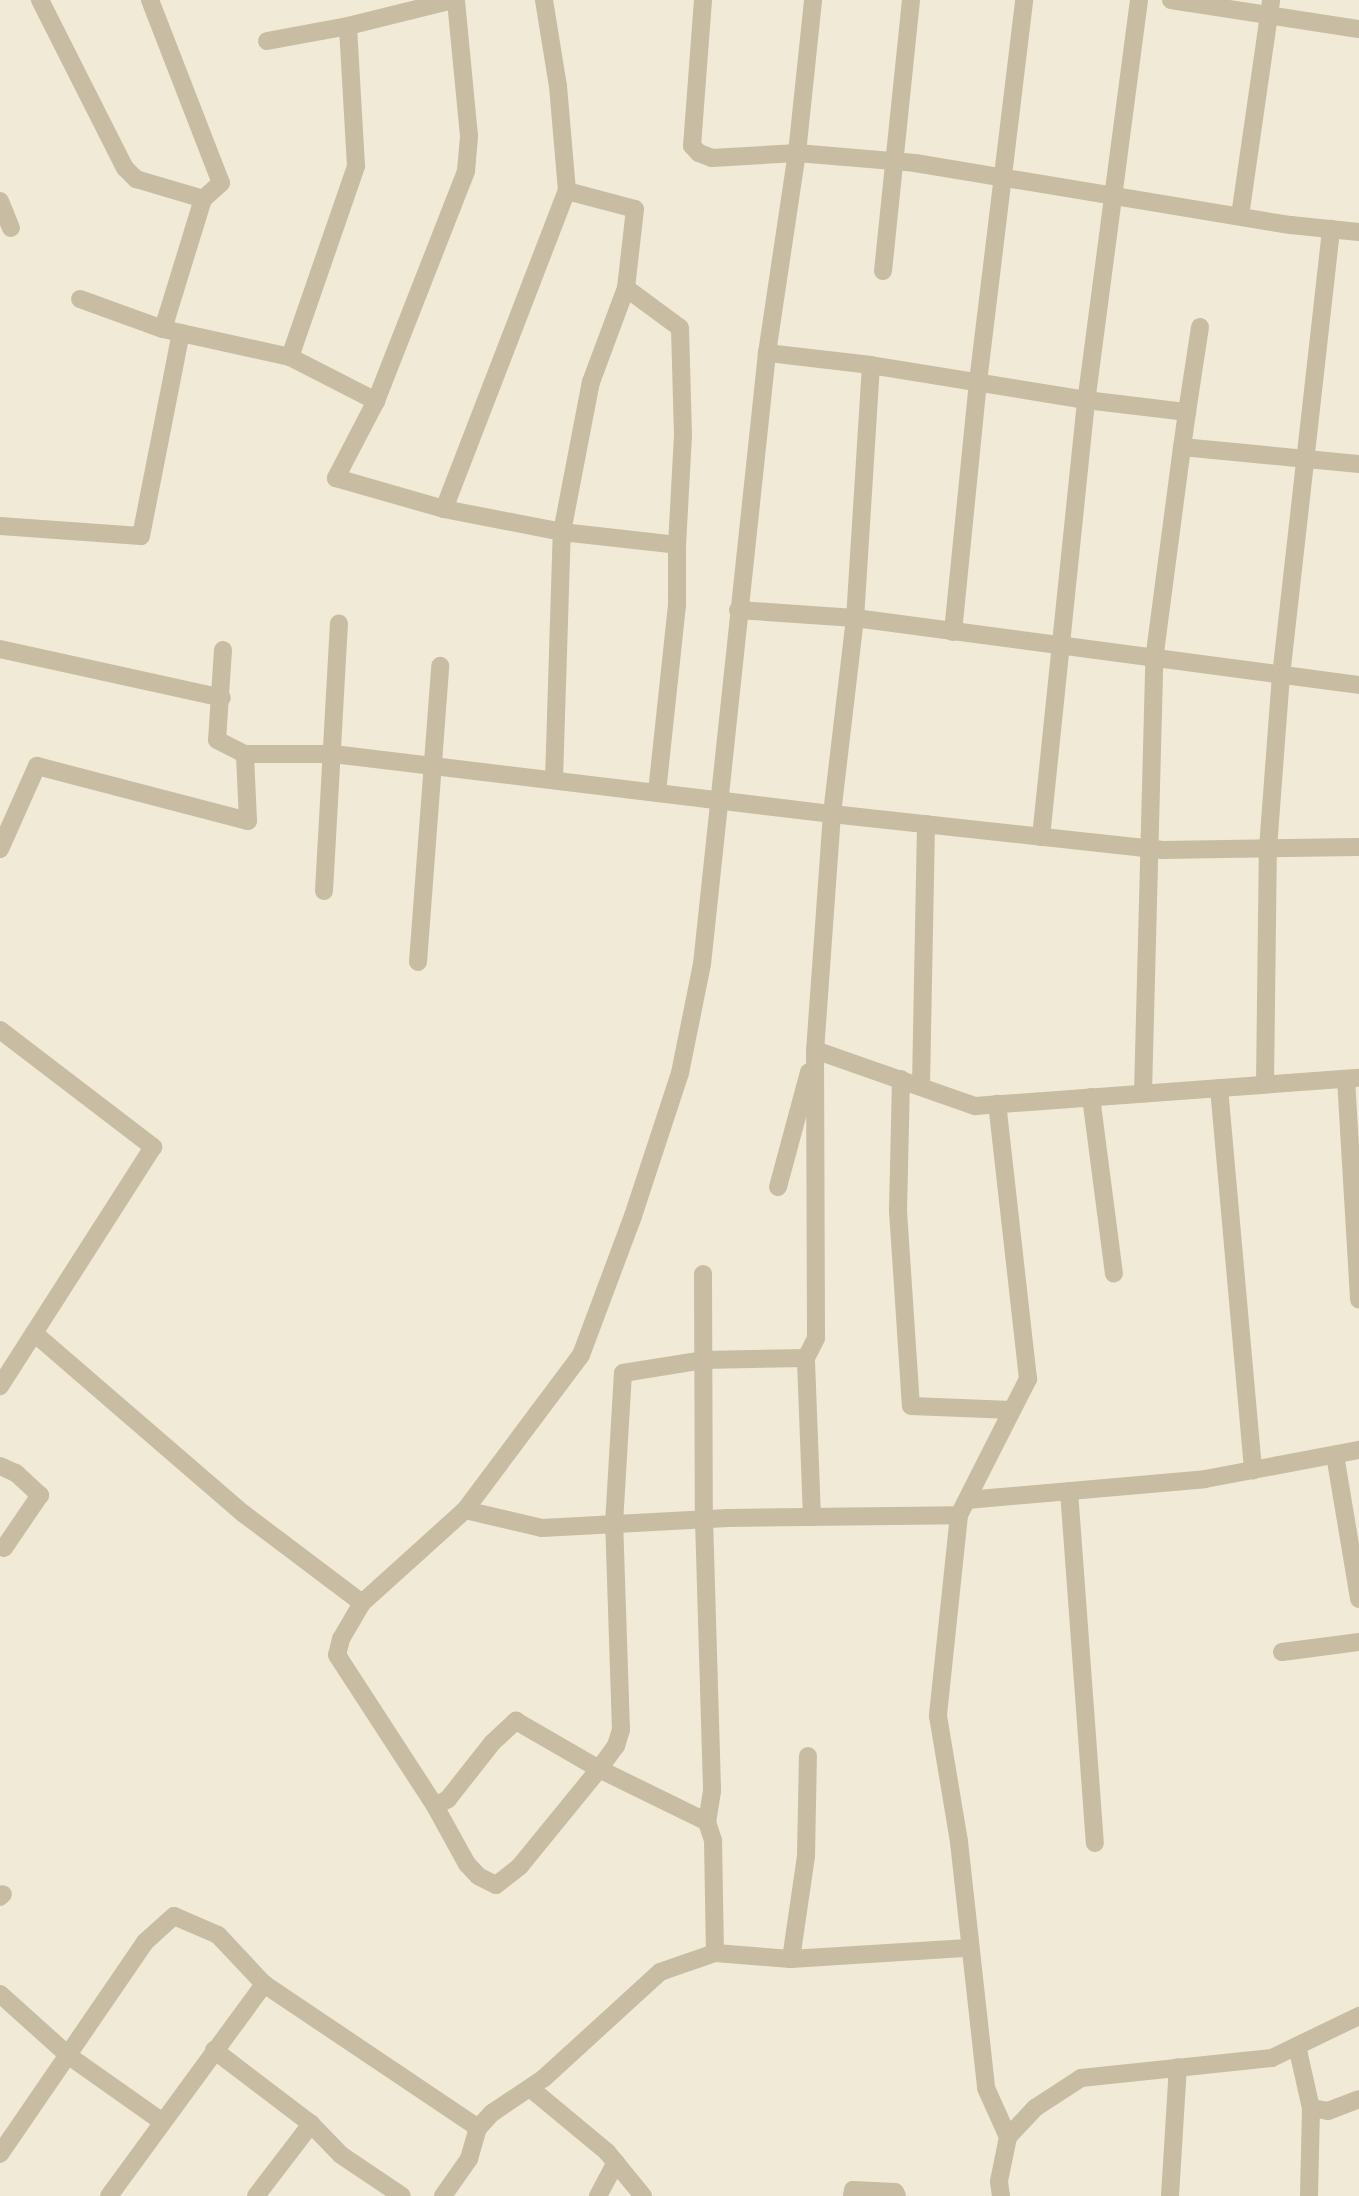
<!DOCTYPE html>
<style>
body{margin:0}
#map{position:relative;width:1359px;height:2196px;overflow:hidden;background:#f1ead6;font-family:"DejaVu Sans",sans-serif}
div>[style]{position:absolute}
.minor>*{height:18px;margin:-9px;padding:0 9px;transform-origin:9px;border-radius:9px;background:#c8bca3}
span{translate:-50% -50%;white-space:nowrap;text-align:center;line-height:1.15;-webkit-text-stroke:8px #f9f3e2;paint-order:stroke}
</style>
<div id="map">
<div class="minor">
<i style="left:40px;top:0;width:188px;rotate:63.2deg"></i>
<i style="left:125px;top:168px;width:16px;rotate:45deg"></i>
<i style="left:136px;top:179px;width:70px;rotate:16.6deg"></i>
<i style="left:150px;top:0;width:196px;rotate:68.8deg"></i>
<i style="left:221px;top:183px;width:24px;rotate:138deg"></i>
<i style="left:203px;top:199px;width:136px;rotate:107.1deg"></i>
<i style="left:163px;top:329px;width:130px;rotate:12.4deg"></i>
<i style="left:290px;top:357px;width:202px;rotate:-70.9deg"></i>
<i style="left:356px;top:166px;width:140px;rotate:-93.3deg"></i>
<i style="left:348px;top:26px;width:108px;rotate:-13.9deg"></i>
<i style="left:544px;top:0;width:87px;rotate:80.8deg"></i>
<i style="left:558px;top:86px;width:105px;rotate:85.1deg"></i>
<i style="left:567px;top:191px;width:70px;rotate:14.8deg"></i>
<i style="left:635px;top:209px;width:80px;rotate:96.5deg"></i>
<i style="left:626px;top:288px;width:67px;rotate:36.5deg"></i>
<i style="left:680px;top:328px;width:107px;rotate:88.4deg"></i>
<i style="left:683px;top:435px;width:110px;rotate:93.1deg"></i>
<i style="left:703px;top:0;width:146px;rotate:94.3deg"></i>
<i style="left:692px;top:146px;width:10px;rotate:45deg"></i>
<i style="left:699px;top:153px;width:14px;rotate:21deg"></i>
<i style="left:712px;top:158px;width:85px;rotate:-3.4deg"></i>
<i style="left:797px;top:153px;width:154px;rotate:-84deg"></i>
<i style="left:1139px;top:0;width:403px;rotate:97.5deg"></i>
<i style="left:1086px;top:400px;width:218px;rotate:-170.8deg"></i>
<i style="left:871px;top:365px;width:254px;rotate:93.6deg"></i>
<i style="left:855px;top:618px;width:197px;rotate:96.7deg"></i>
<i style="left:832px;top:814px;width:333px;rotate:6.2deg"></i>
<i style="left:1163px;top:850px;width:196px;rotate:-0.9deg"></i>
<i style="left:1171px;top:0;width:190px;rotate:8.8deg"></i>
<i style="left:267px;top:41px;width:82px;rotate:-10.5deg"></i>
<i style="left:0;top:201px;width:29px;rotate:68deg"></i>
<i style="left:1240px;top:216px;width:218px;rotate:-81.8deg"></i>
<i style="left:883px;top:271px;width:272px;rotate:-84.1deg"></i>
<i style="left:80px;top:299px;width:88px;rotate:19.9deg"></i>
<i style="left:767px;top:353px;width:614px;rotate:96.07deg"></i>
<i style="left:702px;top:964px;width:111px;rotate:101.4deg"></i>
<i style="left:680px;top:1073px;width:151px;rotate:108.2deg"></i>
<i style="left:633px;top:1216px;width:148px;rotate:110.5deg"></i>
<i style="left:581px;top:1355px;width:194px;rotate:126.8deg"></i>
<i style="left:465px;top:1510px;width:79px;rotate:13.2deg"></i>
<i style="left:542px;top:1528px;width:186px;rotate:-3.1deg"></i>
<i style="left:728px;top:1518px;width:231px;rotate:-0.7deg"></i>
<i style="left:959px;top:1515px;width:202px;rotate:96deg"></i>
<i style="left:938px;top:1716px;width:128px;rotate:80.5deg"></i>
<i style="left:959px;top:1842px;width:247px;rotate:83.7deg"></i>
<i style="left:986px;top:2088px;width:54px;rotate:65.8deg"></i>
<i style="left:290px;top:357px;width:97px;rotate:27.1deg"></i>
<i style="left:376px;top:401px;width:87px;rotate:117.5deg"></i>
<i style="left:336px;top:478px;width:112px;rotate:16deg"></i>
<i style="left:444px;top:509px;width:120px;rotate:11deg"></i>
<i style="left:562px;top:532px;width:116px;rotate:6.4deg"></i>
<i style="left:677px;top:545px;width:60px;rotate:90deg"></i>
<i style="left:677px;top:605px;width:189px;rotate:96.1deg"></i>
<i style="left:871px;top:365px;width:105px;rotate:-173.4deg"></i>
<i style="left:767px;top:353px;width:202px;rotate:-81.5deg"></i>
<i style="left:797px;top:153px;width:118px;rotate:4.8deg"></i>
<i style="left:915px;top:163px;width:381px;rotate:9.4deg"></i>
<i style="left:1291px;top:225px;width:68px;rotate:5.9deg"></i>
<i style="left:376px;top:401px;width:247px;rotate:-68.6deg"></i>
<i style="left:466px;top:171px;width:35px;rotate:-85deg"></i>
<i style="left:469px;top:136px;width:137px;rotate:-95.5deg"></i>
<i style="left:1187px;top:412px;width:86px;rotate:-81.3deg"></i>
<i style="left:444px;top:509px;width:341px;rotate:-68.9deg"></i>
<i style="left:0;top:526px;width:141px;rotate:4.1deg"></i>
<i style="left:141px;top:536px;width:207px;rotate:-78.9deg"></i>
<i style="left:738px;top:610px;width:117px;rotate:3.9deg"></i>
<i style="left:855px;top:618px;width:508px;rotate:7.57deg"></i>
<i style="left:953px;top:632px;width:251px;rotate:-84.3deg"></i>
<i style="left:978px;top:382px;width:385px;rotate:-83.1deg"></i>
<i style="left:0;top:649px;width:227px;rotate:12.4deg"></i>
<i style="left:223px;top:650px;width:90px;rotate:93.8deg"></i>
<i style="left:217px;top:740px;width:31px;rotate:27deg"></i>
<i style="left:554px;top:780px;width:248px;rotate:-88.2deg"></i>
<i style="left:562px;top:532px;width:153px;rotate:-79.1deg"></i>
<i style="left:591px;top:382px;width:100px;rotate:-69.6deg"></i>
<i style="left:1041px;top:837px;width:439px;rotate:-84.1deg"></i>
<i style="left:1086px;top:400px;width:102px;rotate:6.8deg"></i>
<i style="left:1187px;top:412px;width:35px;rotate:98deg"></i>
<i style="left:1182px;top:447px;width:178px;rotate:5.5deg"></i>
<i style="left:0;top:849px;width:91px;rotate:-66deg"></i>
<i style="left:37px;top:766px;width:218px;rotate:14.6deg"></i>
<i style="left:248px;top:821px;width:67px;rotate:-92.6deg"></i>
<i style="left:245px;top:754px;width:88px"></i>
<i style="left:333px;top:754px;width:503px;rotate:6.86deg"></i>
<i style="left:832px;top:814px;width:237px;rotate:94.1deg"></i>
<i style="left:815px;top:1050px;width:170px;rotate:19.3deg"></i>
<i style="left:975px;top:1106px;width:385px;rotate:-4.2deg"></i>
<i style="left:324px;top:891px;width:268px;rotate:-86.8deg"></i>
<i style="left:418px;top:962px;width:297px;rotate:-85.7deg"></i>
<i style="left:0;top:1030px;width:193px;rotate:37.4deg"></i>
<i style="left:153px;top:1147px;width:284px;rotate:122.6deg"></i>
<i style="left:901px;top:1079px;width:132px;rotate:91.3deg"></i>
<i style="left:898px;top:1211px;width:195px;rotate:86.2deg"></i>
<i style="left:911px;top:1406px;width:101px;rotate:2.3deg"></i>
<i style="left:1346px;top:1079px;width:221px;rotate:86.6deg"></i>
<i style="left:1265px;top:1084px;width:236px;rotate:-89.3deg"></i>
<i style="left:1268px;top:848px;width:172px;rotate:-85.7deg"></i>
<i style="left:1281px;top:676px;width:450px;rotate:-83.6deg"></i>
<i style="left:921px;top:1085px;width:261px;rotate:-88.9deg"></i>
<i style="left:1219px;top:1088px;width:384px;rotate:84.9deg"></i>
<i style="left:1143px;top:1093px;width:433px;rotate:-88.5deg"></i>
<i style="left:1154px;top:660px;width:215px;rotate:-82.5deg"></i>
<i style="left:1091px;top:1097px;width:178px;rotate:82.6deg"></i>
<i style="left:778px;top:1187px;width:119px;rotate:-74.9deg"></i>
<i style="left:703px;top:1274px;width:245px;rotate:89.8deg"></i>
<i style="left:704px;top:1519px;width:272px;rotate:88.3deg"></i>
<i style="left:712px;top:1791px;width:31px;rotate:99deg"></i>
<i style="left:707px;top:1822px;width:19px;rotate:72deg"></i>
<i style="left:713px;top:1840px;width:113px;rotate:89deg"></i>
<i style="left:34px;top:1333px;width:277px;rotate:40.8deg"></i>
<i style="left:244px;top:1514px;width:148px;rotate:37deg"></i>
<i style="left:1335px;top:1455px;width:146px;rotate:80.5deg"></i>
<i style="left:0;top:1466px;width:17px;rotate:24deg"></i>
<i style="left:16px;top:1473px;width:33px;rotate:43deg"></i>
<i style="left:40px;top:1495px;width:64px;rotate:124.2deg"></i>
<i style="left:1069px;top:1491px;width:353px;rotate:85.8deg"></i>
<i style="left:967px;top:1500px;width:239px;rotate:-5deg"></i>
<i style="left:1205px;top:1479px;width:157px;rotate:-10.7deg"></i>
<i style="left:465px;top:1510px;width:139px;rotate:137.9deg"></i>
<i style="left:362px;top:1603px;width:42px;rotate:120.3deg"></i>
<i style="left:341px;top:1639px;width:16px;rotate:104deg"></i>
<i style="left:337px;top:1655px;width:180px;rotate:57deg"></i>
<i style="left:435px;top:1806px;width:66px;rotate:61.1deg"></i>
<i style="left:467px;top:1864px;width:16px;rotate:47deg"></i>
<i style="left:478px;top:1876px;width:20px;rotate:27deg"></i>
<i style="left:496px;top:1885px;width:31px;rotate:-38deg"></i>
<i style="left:520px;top:1866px;width:125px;rotate:-50.8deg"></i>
<i style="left:599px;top:1769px;width:29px;rotate:-54deg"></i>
<i style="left:616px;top:1746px;width:17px;rotate:-73deg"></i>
<i style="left:621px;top:1730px;width:206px;rotate:-91.9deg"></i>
<i style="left:614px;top:1524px;width:151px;rotate:-86.6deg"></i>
<i style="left:623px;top:1373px;width:81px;rotate:-9.2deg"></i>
<i style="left:703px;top:1360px;width:103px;rotate:-1.1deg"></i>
<i style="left:959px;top:1515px;width:153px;rotate:-63.1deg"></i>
<i style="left:1028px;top:1379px;width:277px;rotate:-96.4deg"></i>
<i style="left:812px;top:1517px;width:159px;rotate:-92.2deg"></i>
<i style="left:806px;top:1358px;width:22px;rotate:-63deg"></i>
<i style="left:816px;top:1338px;width:288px;rotate:-90.2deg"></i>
<i style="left:1282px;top:1652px;width:78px;rotate:-7.4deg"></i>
<i style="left:435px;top:1806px;width:15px;rotate:-28deg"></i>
<i style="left:448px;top:1799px;width:71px;rotate:-51.8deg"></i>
<i style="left:492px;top:1743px;width:33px;rotate:-43deg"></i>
<i style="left:516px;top:1721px;width:96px;rotate:30deg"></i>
<i style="left:599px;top:1769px;width:120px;rotate:26.1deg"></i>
<i style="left:0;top:1897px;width:4px;rotate:-45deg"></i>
<i style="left:791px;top:1959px;width:104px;rotate:-81.7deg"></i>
<i style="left:806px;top:1856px;width:100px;rotate:-88.9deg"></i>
<i style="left:0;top:1994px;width:93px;rotate:41.9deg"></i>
<i style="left:69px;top:2056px;width:113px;rotate:35.2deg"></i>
<i style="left:1297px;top:2046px;width:64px;rotate:77.3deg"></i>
<i style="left:1311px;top:2108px;width:88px;rotate:91.3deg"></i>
<i style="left:214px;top:2050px;width:122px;rotate:37.3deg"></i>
<i style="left:311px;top:2124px;width:43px;rotate:45.9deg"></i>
<i style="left:341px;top:2155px;width:73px;rotate:33.9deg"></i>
<i style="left:530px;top:2088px;width:100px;rotate:39.7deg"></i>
<i style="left:607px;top:2152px;width:57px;rotate:50.7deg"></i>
<i style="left:1311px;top:2108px;width:17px;rotate:10deg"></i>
<i style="left:1328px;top:2111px;width:33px;rotate:-21deg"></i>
<i style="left:0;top:2154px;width:257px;rotate:-55.6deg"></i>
<i style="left:145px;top:1942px;width:39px;rotate:-42deg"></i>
<i style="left:174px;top:1916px;width:48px;rotate:23.4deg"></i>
<i style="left:218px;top:1935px;width:67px;rotate:46.8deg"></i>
<i style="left:264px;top:1984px;width:258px;rotate:33.9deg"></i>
<i style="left:109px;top:2196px;width:263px;rotate:-53.8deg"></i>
<i style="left:256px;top:2196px;width:91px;rotate:-52.6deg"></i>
<i style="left:443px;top:2196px;width:45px;rotate:-54.9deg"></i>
<i style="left:469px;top:2159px;width:32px;rotate:-74deg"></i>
<i style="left:478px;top:2128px;width:21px;rotate:-47deg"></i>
<i style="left:492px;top:2113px;width:63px;rotate:-33.9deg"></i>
<i style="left:544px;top:2078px;width:157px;rotate:-42.4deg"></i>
<i style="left:660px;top:1972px;width:58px;rotate:-19.1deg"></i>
<i style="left:715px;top:1953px;width:76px;rotate:4.5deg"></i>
<i style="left:791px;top:1959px;width:177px;rotate:-3.6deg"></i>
<i style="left:598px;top:2196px;width:38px;rotate:-62deg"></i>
<i style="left:852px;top:2196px;width:6px;rotate:-81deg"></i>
<i style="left:853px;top:2190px;width:42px;rotate:2.7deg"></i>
<i style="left:895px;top:2192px;width:4px;rotate:63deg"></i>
<i style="left:1001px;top:2196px;width:15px;rotate:-98deg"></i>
<i style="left:999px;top:2181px;width:45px;rotate:-78.4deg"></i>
<i style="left:1008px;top:2137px;width:40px;rotate:-47deg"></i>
<i style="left:1035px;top:2108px;width:55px;rotate:-33.1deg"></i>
<i style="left:1081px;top:2078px;width:192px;rotate:-6deg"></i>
<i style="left:1272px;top:2058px;width:97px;rotate:-25.8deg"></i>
<i style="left:1170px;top:2196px;width:129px;rotate:-86.5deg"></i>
</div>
</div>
